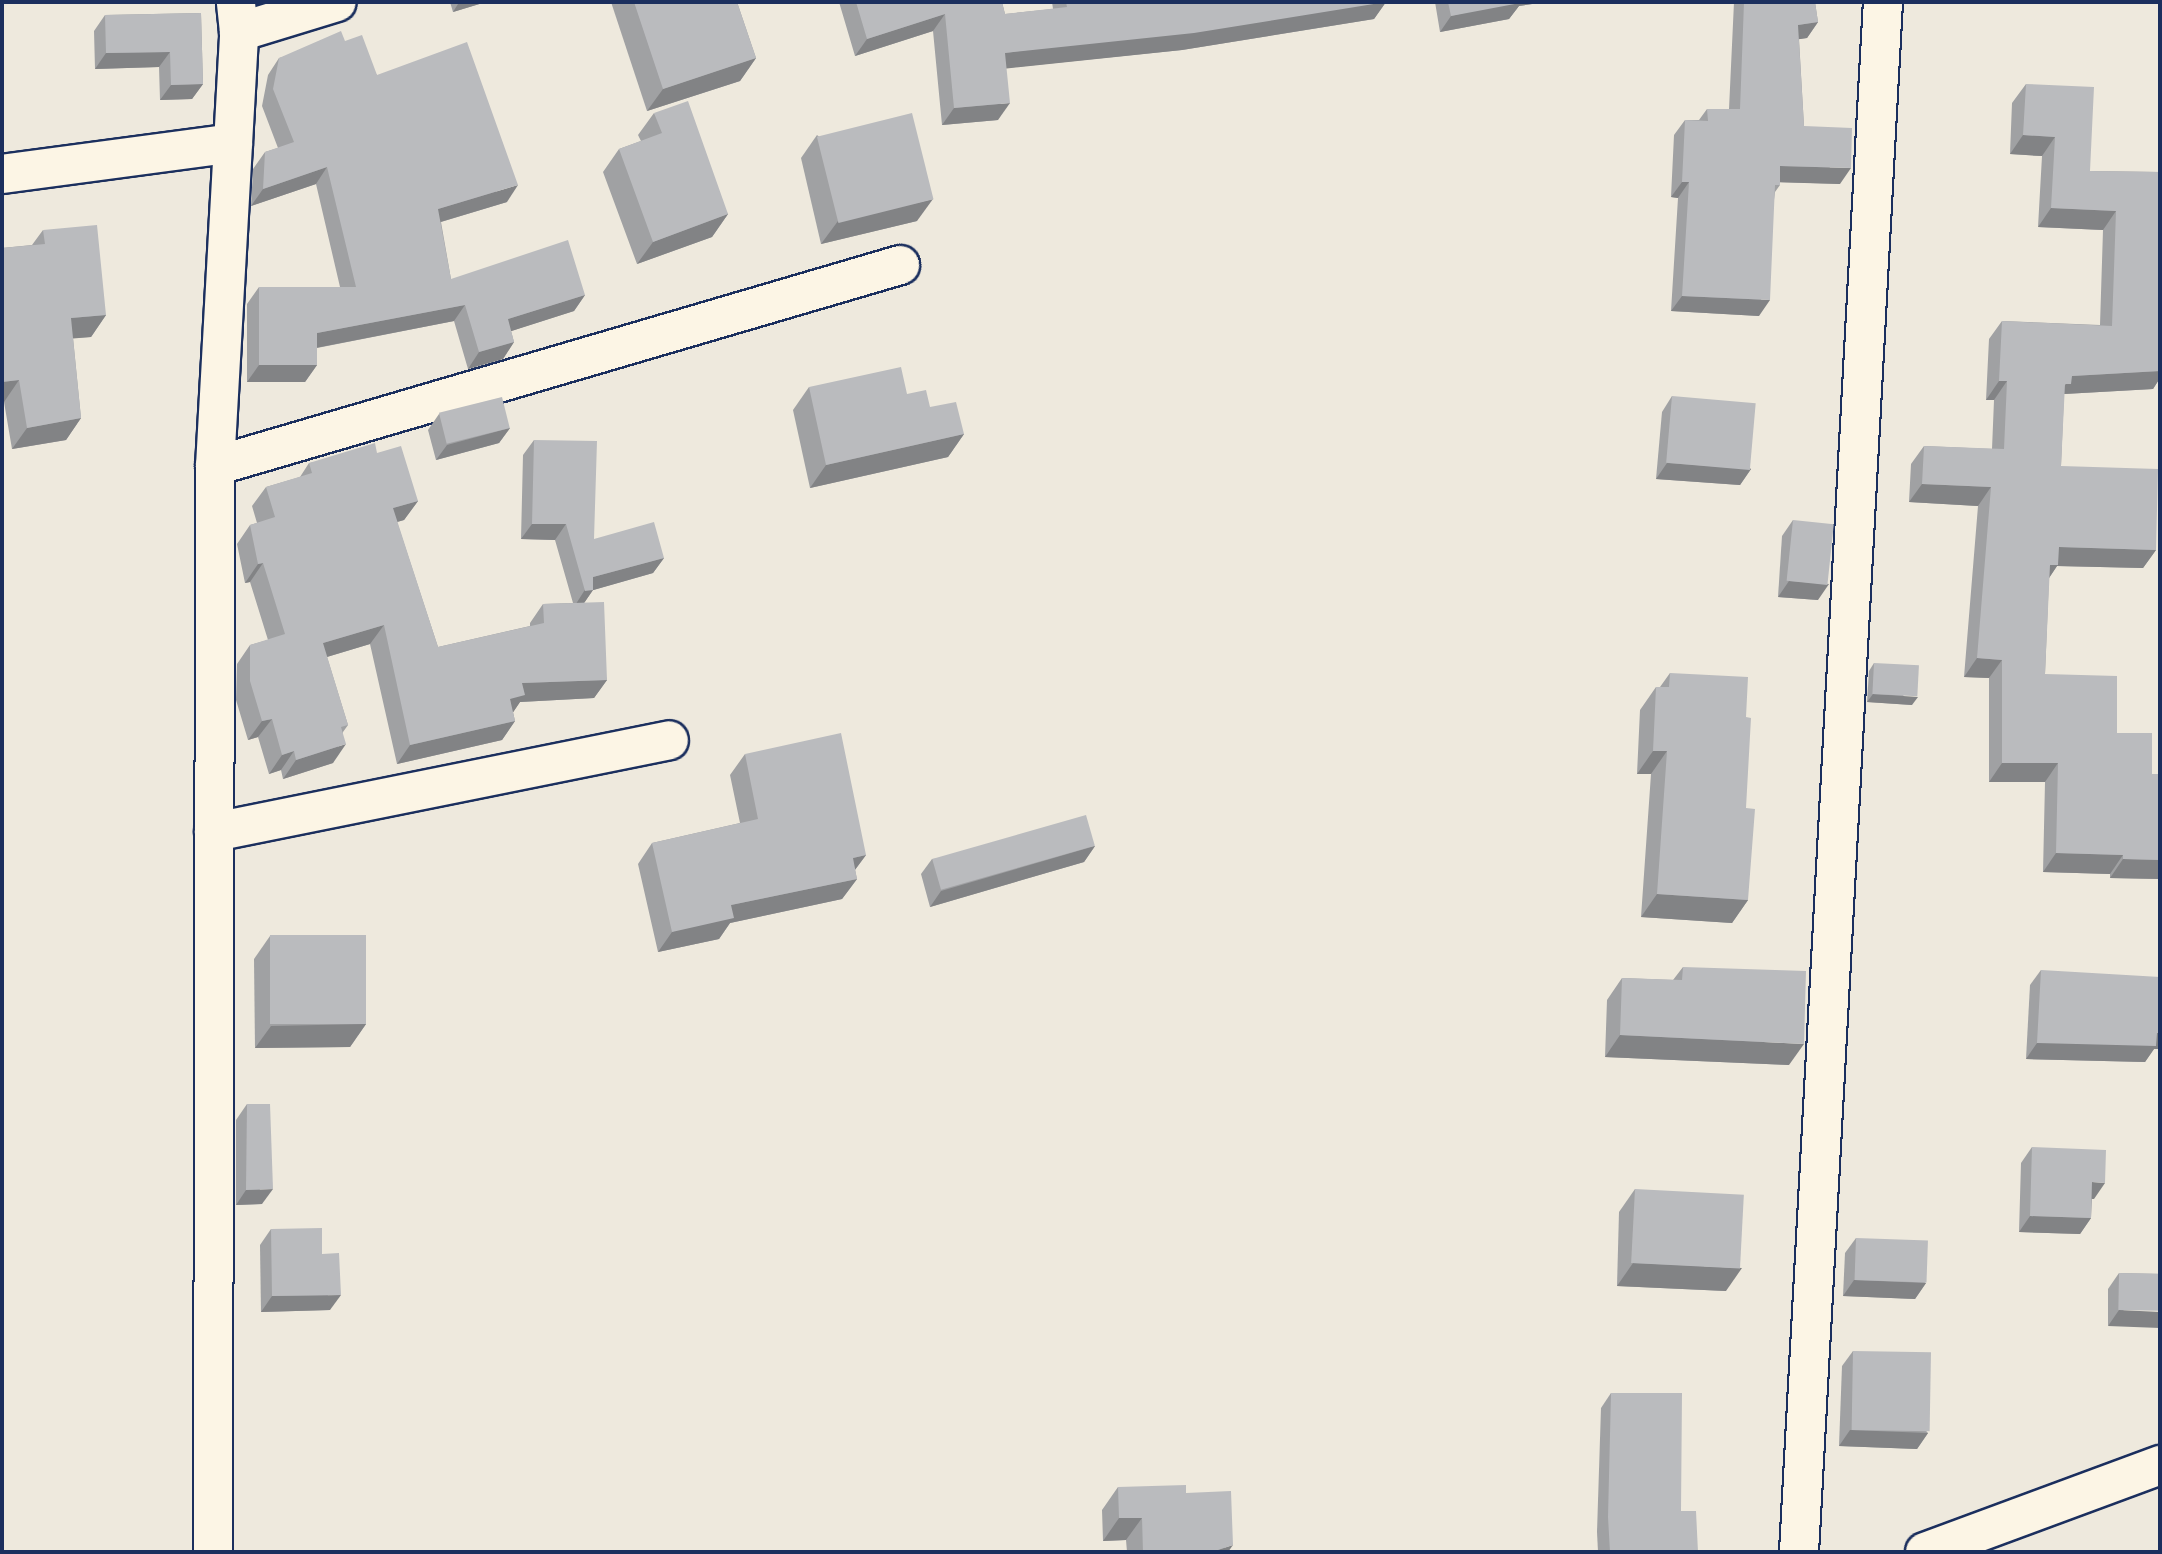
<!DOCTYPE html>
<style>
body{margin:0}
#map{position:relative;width:2162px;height:1554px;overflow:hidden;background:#eee9dd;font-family:Caveat,sans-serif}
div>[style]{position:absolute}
.roads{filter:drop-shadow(2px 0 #1b2f5e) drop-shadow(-2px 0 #1b2f5e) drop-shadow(0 2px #1b2f5e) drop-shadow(0 -2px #1b2f5e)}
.street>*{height:38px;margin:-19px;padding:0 19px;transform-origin:19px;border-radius:19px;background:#fcf5e5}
.wall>*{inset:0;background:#a0a1a3}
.shaded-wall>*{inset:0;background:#828385}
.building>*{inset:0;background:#babbbe;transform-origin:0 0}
span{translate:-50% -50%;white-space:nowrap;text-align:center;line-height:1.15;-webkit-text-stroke:5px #fcf5e5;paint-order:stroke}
.frame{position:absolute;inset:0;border:4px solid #1b2f5e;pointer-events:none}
</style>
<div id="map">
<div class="roads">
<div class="street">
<i style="left:239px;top:32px;width:102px;rotate:-17deg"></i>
<i style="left:2px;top:174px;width:233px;rotate:-7.6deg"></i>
<i style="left:215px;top:466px;width:714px;rotate:-16.35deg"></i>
<i style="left:214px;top:832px;width:464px;rotate:-11.4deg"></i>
<i style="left:213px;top:1552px;width:1086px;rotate:-89.89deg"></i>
<i style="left:215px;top:466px;width:435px;rotate:-86.8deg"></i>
<i style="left:239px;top:32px;width:30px;rotate:-96deg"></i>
<i style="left:1799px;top:1552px;width:1552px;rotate:-86.9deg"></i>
<i style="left:1925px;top:1552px;width:251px;rotate:-20.3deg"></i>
</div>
</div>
<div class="wall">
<i style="clip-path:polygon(450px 2px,486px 2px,453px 12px)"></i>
<i style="clip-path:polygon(611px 2px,737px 2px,756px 58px,740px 81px,647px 111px)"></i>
<i style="clip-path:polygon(839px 2px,1002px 2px,1005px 14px,1053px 9px,1052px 2px,1386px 2px,1374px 19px,1182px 50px,1006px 68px,998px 120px,942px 125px,933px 31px,855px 56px)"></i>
<i style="clip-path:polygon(1435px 2px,1545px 2px,1519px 6px,1509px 19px,1440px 32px)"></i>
<i style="clip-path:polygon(1734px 2px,1815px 2px,1818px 22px,1807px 38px,1799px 39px,1804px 126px,1840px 184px,1780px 182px,1780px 185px,1775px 192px,1759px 316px,1671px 311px,1678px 198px,1671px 197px,1674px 135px,1685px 120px,1699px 120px,1707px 109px,1729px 109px)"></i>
<i style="clip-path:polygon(201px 13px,203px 84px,192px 99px,160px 100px,159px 67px,95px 69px,94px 31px,105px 15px)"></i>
<i style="clip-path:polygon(345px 41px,377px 75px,507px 202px,441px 222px,451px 279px,585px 295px,574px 311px,511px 331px,514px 342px,503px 359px,468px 369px,454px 321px,317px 348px,317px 365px,305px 382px,247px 382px,247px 304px,259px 287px,340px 287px,316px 184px,251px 206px,253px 169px,265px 152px,278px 148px,262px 106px,268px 75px,279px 58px)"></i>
<i style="clip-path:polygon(2026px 84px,2090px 171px,2160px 172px,2160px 378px,2153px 389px,2064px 394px,2061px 466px,2156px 550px,2143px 568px,2057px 566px,2049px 578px,2045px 674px,2117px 733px,2152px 774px,2160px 879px,2110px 878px,2110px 874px,2043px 872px,2045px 782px,1989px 782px,1989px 678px,1964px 677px,1978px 506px,1909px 502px,1911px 464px,1924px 446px,1992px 449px,1994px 400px,1986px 400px,1989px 339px,2002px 321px,2100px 325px,2103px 230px,2038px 227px,2042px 156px,2010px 154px,2012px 103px)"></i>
<i style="clip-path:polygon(654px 113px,728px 214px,712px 237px,637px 264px,603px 172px,619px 149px,641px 141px,638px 135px)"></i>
<i style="clip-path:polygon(817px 135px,917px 221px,821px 244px,801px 158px)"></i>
<i style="clip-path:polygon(43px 230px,106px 315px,91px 337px,73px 338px,81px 418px,66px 440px,12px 449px,4px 402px,2px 402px,2px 248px,32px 245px)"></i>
<i style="clip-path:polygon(809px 387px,930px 407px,964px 434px,948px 457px,810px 488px,793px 410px)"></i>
<i style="clip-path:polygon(1672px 396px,1751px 469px,1740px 485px,1656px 479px,1662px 412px)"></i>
<i style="clip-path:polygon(439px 414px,510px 428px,499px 443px,436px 460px,428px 430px)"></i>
<i style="clip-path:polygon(534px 440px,594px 539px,664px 558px,653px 573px,593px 590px,584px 603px,607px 680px,594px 698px,520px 702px,513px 712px,515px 721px,502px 740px,397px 764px,370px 644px,327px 657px,348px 725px,343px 732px,333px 763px,283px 779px,281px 770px,269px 774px,258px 737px,248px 740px,236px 700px,237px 664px,250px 645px,268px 640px,250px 582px,245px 583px,237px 544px,250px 525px,257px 523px,252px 506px,266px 487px,300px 477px,309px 463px,377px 453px,418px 501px,404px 520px,397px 522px,438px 647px,530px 626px,530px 623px,543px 604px,573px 603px,555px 540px,521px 539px,523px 455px)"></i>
<i style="clip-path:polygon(1793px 520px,1818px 600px,1778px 597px,1782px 536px)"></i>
<i style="clip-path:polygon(1874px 663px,1912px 705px,1867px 702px,1869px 671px)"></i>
<i style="clip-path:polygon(1670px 673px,1746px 717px,1746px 808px,1748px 900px,1732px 923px,1641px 917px,1651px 774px,1637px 774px,1640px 710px,1656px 687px,1660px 687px)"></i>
<i style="clip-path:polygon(745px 754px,866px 855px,855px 870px,857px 879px,842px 899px,730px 923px,719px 939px,658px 952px,638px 864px,652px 843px,740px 823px,730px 775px)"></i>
<i style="clip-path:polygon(1095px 846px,1084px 862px,930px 907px,921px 874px,932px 859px)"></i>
<i style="clip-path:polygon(270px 936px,366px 1024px,350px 1047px,255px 1048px,254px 959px)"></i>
<i style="clip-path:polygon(1683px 967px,1789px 1065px,1605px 1057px,1607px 1000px,1622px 978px,1673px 980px)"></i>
<i style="clip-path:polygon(2041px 970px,2154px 1049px,2145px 1062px,2026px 1059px,2030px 985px)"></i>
<i style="clip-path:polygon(247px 1104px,262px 1204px,236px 1205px,236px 1120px)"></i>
<i style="clip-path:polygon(2032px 1147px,2094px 1199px,2092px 1199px,2091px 1218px,2080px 1234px,2019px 1232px,2021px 1163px)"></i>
<i style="clip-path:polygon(1635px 1189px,1726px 1291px,1617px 1286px,1619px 1212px)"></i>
<i style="clip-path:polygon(271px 1229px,322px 1254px,330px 1310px,261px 1312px,260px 1245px)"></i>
<i style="clip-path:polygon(1856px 1238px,1926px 1283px,1915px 1299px,1843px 1296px,1845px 1253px)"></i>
<i style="clip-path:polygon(2119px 1273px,2160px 1274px,2108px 1326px,2108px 1289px)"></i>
<i style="clip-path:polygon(1853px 1351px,1928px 1433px,1917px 1449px,1839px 1446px,1842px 1366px)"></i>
<i style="clip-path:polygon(1611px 1393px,1681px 1511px,1698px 1552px,1598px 1552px,1597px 1532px,1601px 1408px)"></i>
<i style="clip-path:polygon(1118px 1487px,1186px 1493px,1228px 1552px,1127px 1552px,1126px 1540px,1103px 1541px,1102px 1510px)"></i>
</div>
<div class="shaded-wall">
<i style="clip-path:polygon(464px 2px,486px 2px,453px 12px,458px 4px)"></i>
<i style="clip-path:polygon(1386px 2px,1374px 19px,1182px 50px,993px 70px,1005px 53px)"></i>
<i style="clip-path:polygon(1511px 2px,1545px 2px,1519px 6px,1509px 19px,1440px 32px,1451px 16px)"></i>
<i style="clip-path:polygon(945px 14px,933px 31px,855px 56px,867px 39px)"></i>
<i style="clip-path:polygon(1818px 22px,1807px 38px,1787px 41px,1798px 25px)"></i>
<i style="clip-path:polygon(170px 52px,159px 67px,95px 69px,106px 53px)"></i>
<i style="clip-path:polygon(756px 58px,740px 81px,647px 111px,663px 89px)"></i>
<i style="clip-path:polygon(203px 84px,192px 99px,160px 100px,171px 85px)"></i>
<i style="clip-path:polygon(1010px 103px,998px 120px,942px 125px,954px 108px)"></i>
<i style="clip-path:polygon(2023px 135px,2055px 137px,2042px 156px,2010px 154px)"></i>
<i style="clip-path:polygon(1780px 166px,1851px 168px,1840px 184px,1769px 182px)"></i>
<i style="clip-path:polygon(327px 167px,316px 184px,251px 206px,263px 189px)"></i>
<i style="clip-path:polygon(1682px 182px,1689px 182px,1678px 198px,1671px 197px)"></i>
<i style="clip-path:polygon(518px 185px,507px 202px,427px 226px,438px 209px)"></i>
<i style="clip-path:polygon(933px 199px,917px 221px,821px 244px,838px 221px)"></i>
<i style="clip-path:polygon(2051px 208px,2116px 211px,2103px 230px,2038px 227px)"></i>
<i style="clip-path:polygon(728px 214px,712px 237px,637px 264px,653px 242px)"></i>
<i style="clip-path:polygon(585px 295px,574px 311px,496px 336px,508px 319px)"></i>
<i style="clip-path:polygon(1682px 296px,1770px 300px,1759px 316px,1671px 311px)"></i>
<i style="clip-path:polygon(465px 305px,454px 321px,305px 350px,317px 333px)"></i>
<i style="clip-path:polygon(106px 315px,91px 337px,55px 340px,71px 318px)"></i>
<i style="clip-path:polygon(514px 342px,503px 359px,468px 369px,479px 352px)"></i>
<i style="clip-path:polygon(259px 365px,317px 365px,305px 382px,247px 382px)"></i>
<i style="clip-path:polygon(2160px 371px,2160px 378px,2153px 389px,2064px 394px,2052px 403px,2072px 376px)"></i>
<i style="clip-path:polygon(19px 380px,4px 402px,2px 402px,2px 382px)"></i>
<i style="clip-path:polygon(1999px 381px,2007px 381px,1994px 400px,1986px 400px)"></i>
<i style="clip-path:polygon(81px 418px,66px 440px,12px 449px,27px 428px)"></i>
<i style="clip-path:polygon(510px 428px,499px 443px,436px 460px,447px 445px)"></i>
<i style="clip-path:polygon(964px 434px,948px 457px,810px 488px,826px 465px)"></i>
<i style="clip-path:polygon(1667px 463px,1751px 469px,1740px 485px,1656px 479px)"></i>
<i style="clip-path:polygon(1922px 484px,1991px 487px,1978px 506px,1909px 502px)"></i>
<i style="clip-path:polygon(418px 501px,404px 520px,379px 527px,393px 508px)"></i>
<i style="clip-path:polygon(532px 524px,566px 524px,555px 540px,521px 539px)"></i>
<i style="clip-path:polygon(2059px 547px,2156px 550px,2143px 568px,2057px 566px,2045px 584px,2049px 566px)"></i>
<i style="clip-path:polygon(664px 558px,653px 573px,590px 591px,593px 590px,582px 606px,574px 607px,593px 577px)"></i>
<i style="clip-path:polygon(263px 563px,250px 582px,245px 583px,258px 564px)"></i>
<i style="clip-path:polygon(1789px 581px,1829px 584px,1818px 600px,1778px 597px)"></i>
<i style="clip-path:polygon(384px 625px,370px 644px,310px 662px,323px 643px)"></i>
<i style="clip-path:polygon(1977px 658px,2002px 660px,1989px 678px,1964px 677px)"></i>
<i style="clip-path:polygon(607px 680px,594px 698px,520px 702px,512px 714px,510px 699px,522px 683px)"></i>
<i style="clip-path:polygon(1873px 694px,1918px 697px,1912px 705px,1867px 702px)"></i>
<i style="clip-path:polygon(272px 719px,258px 737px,248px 740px,262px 721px)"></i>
<i style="clip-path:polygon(515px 721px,502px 740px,397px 764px,410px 745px)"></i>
<i style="clip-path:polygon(346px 744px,333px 763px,283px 779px,296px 760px)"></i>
<i style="clip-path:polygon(294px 751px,281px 770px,269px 774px,282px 755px)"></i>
<i style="clip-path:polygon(1653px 751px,1667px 751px,1651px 774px,1637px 774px)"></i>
<i style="clip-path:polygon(2002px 763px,2058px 763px,2045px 782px,1989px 782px)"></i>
<i style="clip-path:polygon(1095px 846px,1084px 862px,930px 907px,941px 891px)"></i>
<i style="clip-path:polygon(2056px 853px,2123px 855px,2110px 874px,2043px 872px)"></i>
<i style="clip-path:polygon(866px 855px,851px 875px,853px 858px)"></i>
<i style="clip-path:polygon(2123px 859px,2160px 860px,2160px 879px,2110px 878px)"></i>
<i style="clip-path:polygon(857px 879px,842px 899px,730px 923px,719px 939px,658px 952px,672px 932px,731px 905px)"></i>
<i style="clip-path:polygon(1657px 894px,1748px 900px,1732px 923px,1641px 917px)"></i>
<i style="clip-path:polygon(366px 1024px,350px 1047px,255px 1048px,271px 1026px)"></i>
<i style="clip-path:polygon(2157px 1033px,2160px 1033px,2160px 1049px,2154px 1049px,2145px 1062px,2026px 1059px,2037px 1043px)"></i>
<i style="clip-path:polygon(1620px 1035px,1804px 1044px,1789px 1065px,1605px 1057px)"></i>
<i style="clip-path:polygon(2092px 1182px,2105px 1183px,2094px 1199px,2081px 1198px)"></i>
<i style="clip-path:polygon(273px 1189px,262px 1204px,236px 1205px,246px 1190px)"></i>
<i style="clip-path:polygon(2030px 1216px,2091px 1218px,2080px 1234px,2019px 1232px)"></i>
<i style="clip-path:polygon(1633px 1263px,1742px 1268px,1726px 1291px,1617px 1286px)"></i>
<i style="clip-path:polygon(1854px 1280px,1926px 1283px,1915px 1299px,1843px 1296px)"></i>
<i style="clip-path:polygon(341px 1295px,330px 1310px,261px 1312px,272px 1296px)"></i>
<i style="clip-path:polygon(2119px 1310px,2160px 1312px,2160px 1328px,2108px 1326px)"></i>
<i style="clip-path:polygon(1850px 1430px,1928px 1433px,1917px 1449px,1839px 1446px)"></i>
<i style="clip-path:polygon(1119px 1518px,1142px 1518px,1126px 1540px,1103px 1541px)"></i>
<i style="clip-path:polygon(1233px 1545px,1228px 1552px,1211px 1552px)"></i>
</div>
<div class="building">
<i style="clip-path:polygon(634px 2px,737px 2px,756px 58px,663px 89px)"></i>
<i style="clip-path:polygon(856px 2px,1002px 2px,1005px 14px,1067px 7px,1066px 2px,1386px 2px,1194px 33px,1005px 53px,1010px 103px,954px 108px,945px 14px,867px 39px)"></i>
<i style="clip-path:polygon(1448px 2px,1520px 2px,1520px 3px,1451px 16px)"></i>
<i style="clip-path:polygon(1744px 2px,1815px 2px,1818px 22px,1798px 25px,1804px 126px,1852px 128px,1851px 168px,1780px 166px,1780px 185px,1775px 185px,1770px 300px,1682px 296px,1689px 182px,1682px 182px,1685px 120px,1708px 121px,1707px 109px,1740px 109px)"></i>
<i style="clip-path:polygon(201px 13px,203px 84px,171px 85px,170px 52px,106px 53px,105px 15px)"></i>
<i style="clip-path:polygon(341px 31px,345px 41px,362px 35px,377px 75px,467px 42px,518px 185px,438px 209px,451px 279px,568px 240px,585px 295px,508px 319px,514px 342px,479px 352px,465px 305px,317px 333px,317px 365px,259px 365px,259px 287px,356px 287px,327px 167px,263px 189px,265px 152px,294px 142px,273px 89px,279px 58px)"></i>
<i style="clip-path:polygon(2026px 84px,2094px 87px,2090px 171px,2160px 172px,2160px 371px,2072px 376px,2071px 384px,2065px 384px,2061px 466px,2158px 469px,2156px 550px,2059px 547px,2058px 565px,2050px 565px,2045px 674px,2117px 676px,2117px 733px,2152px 733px,2152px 774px,2160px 774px,2160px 860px,2123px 859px,2123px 855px,2056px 853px,2058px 763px,2002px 763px,2002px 660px,1977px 658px,1991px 487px,1922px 484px,1924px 446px,2004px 449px,2007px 381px,1999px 381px,2002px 321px,2112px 326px,2116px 211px,2051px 208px,2055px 137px,2023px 135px)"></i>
<i style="clip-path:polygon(688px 101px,728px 214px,653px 242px,619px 149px,662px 133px,654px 113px)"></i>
<i style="left:912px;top:113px;width:89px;height:98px;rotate:76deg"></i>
<i style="clip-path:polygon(97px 225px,106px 315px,71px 318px,81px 418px,27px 428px,19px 380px,2px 382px,2px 248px,45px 244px,43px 230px)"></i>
<i style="clip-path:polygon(901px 367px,907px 394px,926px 390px,930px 407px,956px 402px,964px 434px,826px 465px,809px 387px)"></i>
<i style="left:1672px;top:396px;width:84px;height:67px;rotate:5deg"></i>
<i style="left:502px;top:397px;width:32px;height:65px;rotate:76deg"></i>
<i style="clip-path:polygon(534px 440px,597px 441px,594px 539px,654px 522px,664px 558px,593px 577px,593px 590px,585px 591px,566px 524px,532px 524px)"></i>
<i style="clip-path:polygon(375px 443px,377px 453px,401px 446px,418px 501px,393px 508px,438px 647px,544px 623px,543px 604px,604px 602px,607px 680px,522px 683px,525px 695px,510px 699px,515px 721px,410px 745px,384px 625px,323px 643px,348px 725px,341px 727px,346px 744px,296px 760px,294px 751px,282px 755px,272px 719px,262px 721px,250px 681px,250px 645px,285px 634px,263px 563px,258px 564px,250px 525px,275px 517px,266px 487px,312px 473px,309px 463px)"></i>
<i style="left:1793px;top:520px;width:41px;height:61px;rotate:6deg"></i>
<i style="left:1874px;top:663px;width:45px;height:31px;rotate:3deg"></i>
<i style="clip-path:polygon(1670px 673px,1748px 677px,1746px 717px,1751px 718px,1746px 808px,1755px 809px,1748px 900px,1657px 894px,1667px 751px,1653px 751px,1656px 687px,1669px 687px)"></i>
<i style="clip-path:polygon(841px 733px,866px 855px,853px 858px,857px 879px,731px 905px,734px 918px,672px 932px,652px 843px,758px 819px,745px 754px)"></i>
<i style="left:1086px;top:815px;width:32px;height:160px;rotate:74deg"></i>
<i style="left:366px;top:935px;width:89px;height:96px;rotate:90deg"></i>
<i style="clip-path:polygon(1683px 967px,1806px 971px,1804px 1044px,1620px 1035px,1622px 978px,1682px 980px)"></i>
<i style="clip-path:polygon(2041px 970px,2160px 977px,2160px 1033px,2157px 1033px,2156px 1046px,2037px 1043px)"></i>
<i style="clip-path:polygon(247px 1104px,270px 1104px,273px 1189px,246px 1190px)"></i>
<i style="clip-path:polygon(2032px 1147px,2106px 1150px,2105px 1183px,2092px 1182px,2091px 1218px,2030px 1216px)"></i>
<i style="left:1635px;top:1189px;width:109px;height:74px;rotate:3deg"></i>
<i style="clip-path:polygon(322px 1228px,322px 1254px,339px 1253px,341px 1295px,272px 1296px,271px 1229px)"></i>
<i style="left:1856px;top:1238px;width:72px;height:42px;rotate:2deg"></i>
<i style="left:2119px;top:1273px;width:41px;height:37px;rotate:1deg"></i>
<i style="left:1853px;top:1351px;width:78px;height:79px;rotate:1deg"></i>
<i style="clip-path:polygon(1611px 1393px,1682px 1393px,1681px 1511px,1696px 1511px,1698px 1552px,1610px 1552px,1608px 1517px)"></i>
<i style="clip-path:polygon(1186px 1485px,1186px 1493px,1231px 1491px,1233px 1545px,1212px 1552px,1143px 1552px,1142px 1518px,1119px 1518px,1118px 1487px)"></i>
</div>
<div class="frame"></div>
</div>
